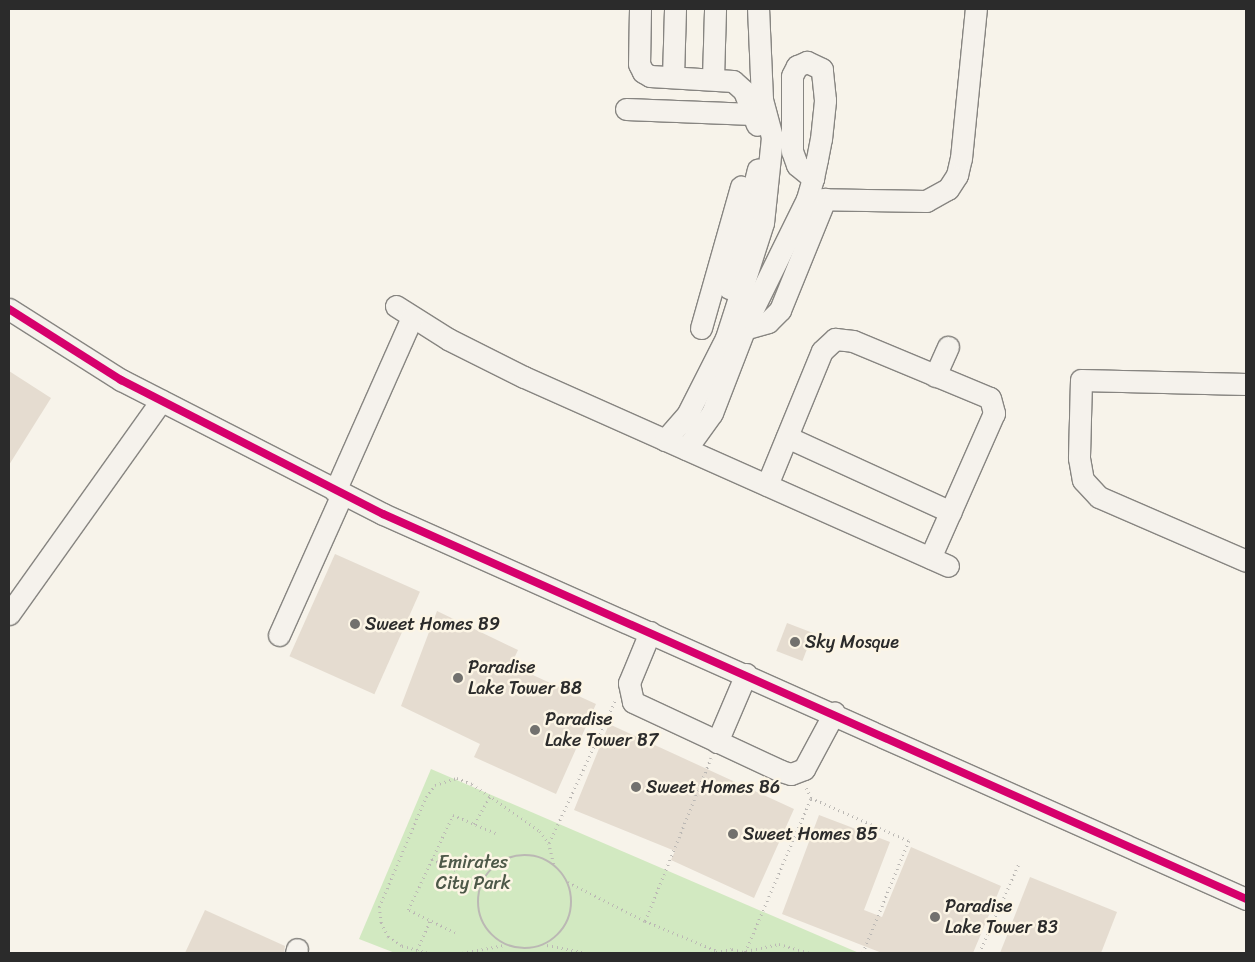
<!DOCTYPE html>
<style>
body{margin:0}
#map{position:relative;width:1255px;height:962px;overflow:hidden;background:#f7f3ea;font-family:Sriracha,sans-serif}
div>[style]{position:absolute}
.green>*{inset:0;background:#d2e9c1}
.building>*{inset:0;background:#e5dcd0;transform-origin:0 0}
.path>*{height:2.5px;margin-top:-1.25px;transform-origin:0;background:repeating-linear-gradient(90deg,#bbb8b4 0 1px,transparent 0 5px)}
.path>.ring{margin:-1.25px;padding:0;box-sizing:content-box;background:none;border:2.5px solid #bbb8b4;border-radius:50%}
.roads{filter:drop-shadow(1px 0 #878581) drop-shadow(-1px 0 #878581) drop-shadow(0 1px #878581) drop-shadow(0 -1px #878581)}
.minor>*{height:21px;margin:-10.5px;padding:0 10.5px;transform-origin:10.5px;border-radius:10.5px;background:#f5f2ec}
.cycleway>*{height:8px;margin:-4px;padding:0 4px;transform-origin:4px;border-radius:4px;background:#d6006c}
.dots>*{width:14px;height:14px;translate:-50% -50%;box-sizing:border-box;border:2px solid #fcf5e5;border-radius:50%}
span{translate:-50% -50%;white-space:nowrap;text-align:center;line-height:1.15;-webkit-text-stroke:5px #fcf5e5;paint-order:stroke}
.poi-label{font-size:18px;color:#2b2b2b}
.left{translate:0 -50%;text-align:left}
.park-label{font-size:18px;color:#4d5848}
.frame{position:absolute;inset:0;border:10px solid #2b2b2b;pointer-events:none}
</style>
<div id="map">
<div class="green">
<i style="clip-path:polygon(431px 769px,859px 953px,395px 953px,359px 939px)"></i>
</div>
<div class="building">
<i style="clip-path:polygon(9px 371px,51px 398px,9px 465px)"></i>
<i style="left:335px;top:554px;width:93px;height:112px;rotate:24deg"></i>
<i style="clip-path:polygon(437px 611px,518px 650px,511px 665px,596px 704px,556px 794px,474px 757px,480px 744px,401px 706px)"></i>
<i style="left:787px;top:623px;width:28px;height:30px;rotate:21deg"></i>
<i style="clip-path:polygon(609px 724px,794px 809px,754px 898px,671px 860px,675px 851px,574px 810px)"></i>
<i style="clip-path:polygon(819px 815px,890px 842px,864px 910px,882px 917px,911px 847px,1001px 886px,973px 953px,882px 953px,782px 914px)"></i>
<i style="clip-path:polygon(1030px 877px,1117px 912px,1101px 953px,1000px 953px)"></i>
<i style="clip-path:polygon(205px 910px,285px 946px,284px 953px,185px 953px)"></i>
</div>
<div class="path">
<i style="left:811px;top:798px;width:107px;rotate:23.7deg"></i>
<i style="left:909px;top:841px;width:121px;rotate:112.3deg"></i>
<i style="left:474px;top:824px;width:32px;rotate:-60deg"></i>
<i style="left:549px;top:843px;width:157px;rotate:-65.1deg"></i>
<i class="ring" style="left:478px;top:855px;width:91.5px;height:91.5px"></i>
<i style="left:432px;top:859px;width:29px;rotate:25deg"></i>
<i style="left:568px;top:882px;width:86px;rotate:26.9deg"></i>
<i style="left:645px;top:921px;width:78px;rotate:22.6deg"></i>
<i style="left:645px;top:921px;width:176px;rotate:-68deg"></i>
<i style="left:455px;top:933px;width:52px;rotate:-153.9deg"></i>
<i style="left:408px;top:910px;width:105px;rotate:-64.7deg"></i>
<i style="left:453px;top:815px;width:49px;rotate:22.9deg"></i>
<i style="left:547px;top:945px;width:41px;rotate:11.3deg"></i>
<i style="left:417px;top:950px;width:32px;rotate:-66deg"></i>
<i style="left:746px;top:951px;width:34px;rotate:-12deg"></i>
<i style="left:779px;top:944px;width:33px;rotate:16deg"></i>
<i style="left:745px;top:952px;width:168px;rotate:-66.8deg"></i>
<i style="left:811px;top:798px;width:11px;rotate:-117deg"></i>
<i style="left:427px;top:953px;width:27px;rotate:-165deg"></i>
<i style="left:401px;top:946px;width:16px;rotate:-145deg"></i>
<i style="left:388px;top:937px;width:16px;rotate:-117deg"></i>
<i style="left:381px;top:923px;width:16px;rotate:-97deg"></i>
<i style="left:379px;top:907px;width:120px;rotate:-66.9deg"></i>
<i style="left:426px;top:797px;width:15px;rotate:-53deg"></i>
<i style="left:435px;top:785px;width:23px;rotate:-18deg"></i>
<i style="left:457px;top:778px;width:16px;rotate:22deg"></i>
<i style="left:472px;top:784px;width:83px;rotate:34.7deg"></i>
<i style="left:540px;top:831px;width:15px;rotate:53deg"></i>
<i style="left:549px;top:843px;width:23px;rotate:77deg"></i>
<i style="left:462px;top:953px;width:43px;rotate:-10.8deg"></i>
<i style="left:711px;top:953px;width:21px;rotate:-11deg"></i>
<i style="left:732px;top:949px;width:16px;rotate:14deg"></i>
<i style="left:979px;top:953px;width:98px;rotate:-66deg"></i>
</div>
<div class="roads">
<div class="minor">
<i style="left:640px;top:9px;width:55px;rotate:91deg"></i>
<i style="left:639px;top:64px;width:9px;rotate:63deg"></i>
<i style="left:643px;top:72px;width:8px;rotate:30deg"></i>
<i style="left:650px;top:76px;width:83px;rotate:3.4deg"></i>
<i style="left:733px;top:81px;width:15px;rotate:42deg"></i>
<i style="left:744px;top:91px;width:36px;rotate:69deg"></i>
<i style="left:673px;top:77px;width:68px;rotate:-88.3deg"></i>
<i style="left:713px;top:78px;width:69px;rotate:-88.3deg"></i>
<i style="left:626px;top:109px;width:127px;rotate:2.3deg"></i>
<i style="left:807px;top:199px;width:119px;rotate:1deg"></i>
<i style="left:926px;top:201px;width:25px;rotate:-29deg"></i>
<i style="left:948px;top:189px;width:17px;rotate:-57deg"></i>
<i style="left:957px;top:175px;width:17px;rotate:-77deg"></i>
<i style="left:961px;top:158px;width:150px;rotate:-84.3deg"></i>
<i style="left:729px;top:288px;width:122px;rotate:-76.3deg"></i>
<i style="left:396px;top:306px;width:62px;rotate:32.4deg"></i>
<i style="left:448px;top:339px;width:85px;rotate:26.6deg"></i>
<i style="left:524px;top:377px;width:464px;rotate:24deg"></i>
<i style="left:9px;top:309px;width:133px;rotate:32.4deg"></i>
<i style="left:121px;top:380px;width:294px;rotate:27.1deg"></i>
<i style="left:383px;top:514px;width:945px;rotate:24.04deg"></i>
<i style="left:701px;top:328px;width:147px;rotate:-74.2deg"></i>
<i style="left:744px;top:329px;width:25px;rotate:-16deg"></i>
<i style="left:768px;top:322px;width:17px;rotate:-45deg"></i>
<i style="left:780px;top:310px;width:120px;rotate:-67.9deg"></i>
<i style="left:935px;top:376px;width:32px;rotate:-66deg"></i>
<i style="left:1246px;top:384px;width:165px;rotate:-178.6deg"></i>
<i style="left:1081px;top:380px;width:78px;rotate:91.5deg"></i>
<i style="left:1079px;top:458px;width:22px;rotate:80deg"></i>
<i style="left:1083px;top:480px;width:23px;rotate:47deg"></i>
<i style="left:1099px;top:497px;width:160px;rotate:23.5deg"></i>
<i style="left:787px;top:437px;width:180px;rotate:24.6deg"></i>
<i style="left:665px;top:440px;width:33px;rotate:-49deg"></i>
<i style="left:687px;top:415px;width:86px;rotate:-63.1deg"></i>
<i style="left:726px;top:338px;width:121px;rotate:-72.2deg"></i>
<i style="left:763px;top:223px;width:86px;rotate:-84deg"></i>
<i style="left:772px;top:137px;width:39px;rotate:-105deg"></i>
<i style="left:762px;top:99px;width:90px;rotate:-92.5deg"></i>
<i style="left:686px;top:449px;width:44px;rotate:-54.2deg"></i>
<i style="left:712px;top:413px;width:103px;rotate:-68.9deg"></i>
<i style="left:749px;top:317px;width:131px;rotate:-63.8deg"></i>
<i style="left:807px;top:199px;width:22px;rotate:-74deg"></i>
<i style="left:813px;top:178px;width:19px;rotate:-78deg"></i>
<i style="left:817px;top:159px;width:20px;rotate:-79deg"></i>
<i style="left:821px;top:139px;width:39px;rotate:-84deg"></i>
<i style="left:825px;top:100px;width:31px;rotate:-96deg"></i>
<i style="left:822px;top:69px;width:17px;rotate:-155deg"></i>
<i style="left:807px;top:62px;width:11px;rotate:158deg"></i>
<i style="left:797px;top:66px;width:11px;rotate:117deg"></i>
<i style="left:792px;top:76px;width:75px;rotate:90deg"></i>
<i style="left:792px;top:151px;width:15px;rotate:70deg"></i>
<i style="left:797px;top:165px;width:21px;rotate:39deg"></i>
<i style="left:767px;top:485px;width:145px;rotate:-67.7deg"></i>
<i style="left:822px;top:351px;width:18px;rotate:-43deg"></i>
<i style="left:835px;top:339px;width:18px;rotate:6deg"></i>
<i style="left:853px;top:341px;width:148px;rotate:22.6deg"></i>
<i style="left:990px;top:398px;width:16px;rotate:75deg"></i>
<i style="left:994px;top:413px;width:158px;rotate:113.8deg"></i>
<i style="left:335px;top:491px;width:190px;rotate:-66.1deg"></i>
<i style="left:9px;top:614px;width:262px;rotate:-54.5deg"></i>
<i style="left:650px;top:632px;width:55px;rotate:112.4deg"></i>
<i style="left:629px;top:683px;width:19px;rotate:78deg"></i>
<i style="left:633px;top:702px;width:163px;rotate:25deg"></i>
<i style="left:781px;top:771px;width:10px;rotate:17deg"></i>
<i style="left:791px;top:774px;width:14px;rotate:-21deg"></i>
<i style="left:804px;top:769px;width:64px;rotate:-61.8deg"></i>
<i style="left:279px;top:635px;width:154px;rotate:-65.9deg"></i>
<i style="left:717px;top:742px;width:74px;rotate:-66.9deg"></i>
<i style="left:296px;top:953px;width:4px;rotate:-76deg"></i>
</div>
</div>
<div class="cycleway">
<i style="left:9px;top:309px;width:133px;rotate:32.4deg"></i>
<i style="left:121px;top:380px;width:294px;rotate:27.1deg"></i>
<i style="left:383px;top:514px;width:945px;rotate:24.04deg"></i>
</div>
<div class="dots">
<i style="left:355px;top:624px;background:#72716e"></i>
<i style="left:795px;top:642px;background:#72716e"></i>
<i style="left:458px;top:678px;background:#72716e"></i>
<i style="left:535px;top:730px;background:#72716e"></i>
<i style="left:636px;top:787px;background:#72716e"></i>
<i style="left:733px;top:834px;background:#72716e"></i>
<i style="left:935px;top:917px;background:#72716e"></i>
</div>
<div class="poi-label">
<span class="left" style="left:365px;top:624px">Sweet Homes B9</span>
<span class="left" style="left:805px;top:642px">Sky Mosque</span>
<span class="left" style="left:468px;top:678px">Paradise<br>Lake Tower B8</span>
<span class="left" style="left:545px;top:730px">Paradise<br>Lake Tower B7</span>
<span class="left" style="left:646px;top:787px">Sweet Homes B6</span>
<span class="left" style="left:743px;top:834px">Sweet Homes B5</span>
<span class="left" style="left:945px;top:917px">Paradise<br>Lake Tower B3</span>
</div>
<div class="park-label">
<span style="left:473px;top:873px">Emirates<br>City Park</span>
</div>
<div class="frame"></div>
</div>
